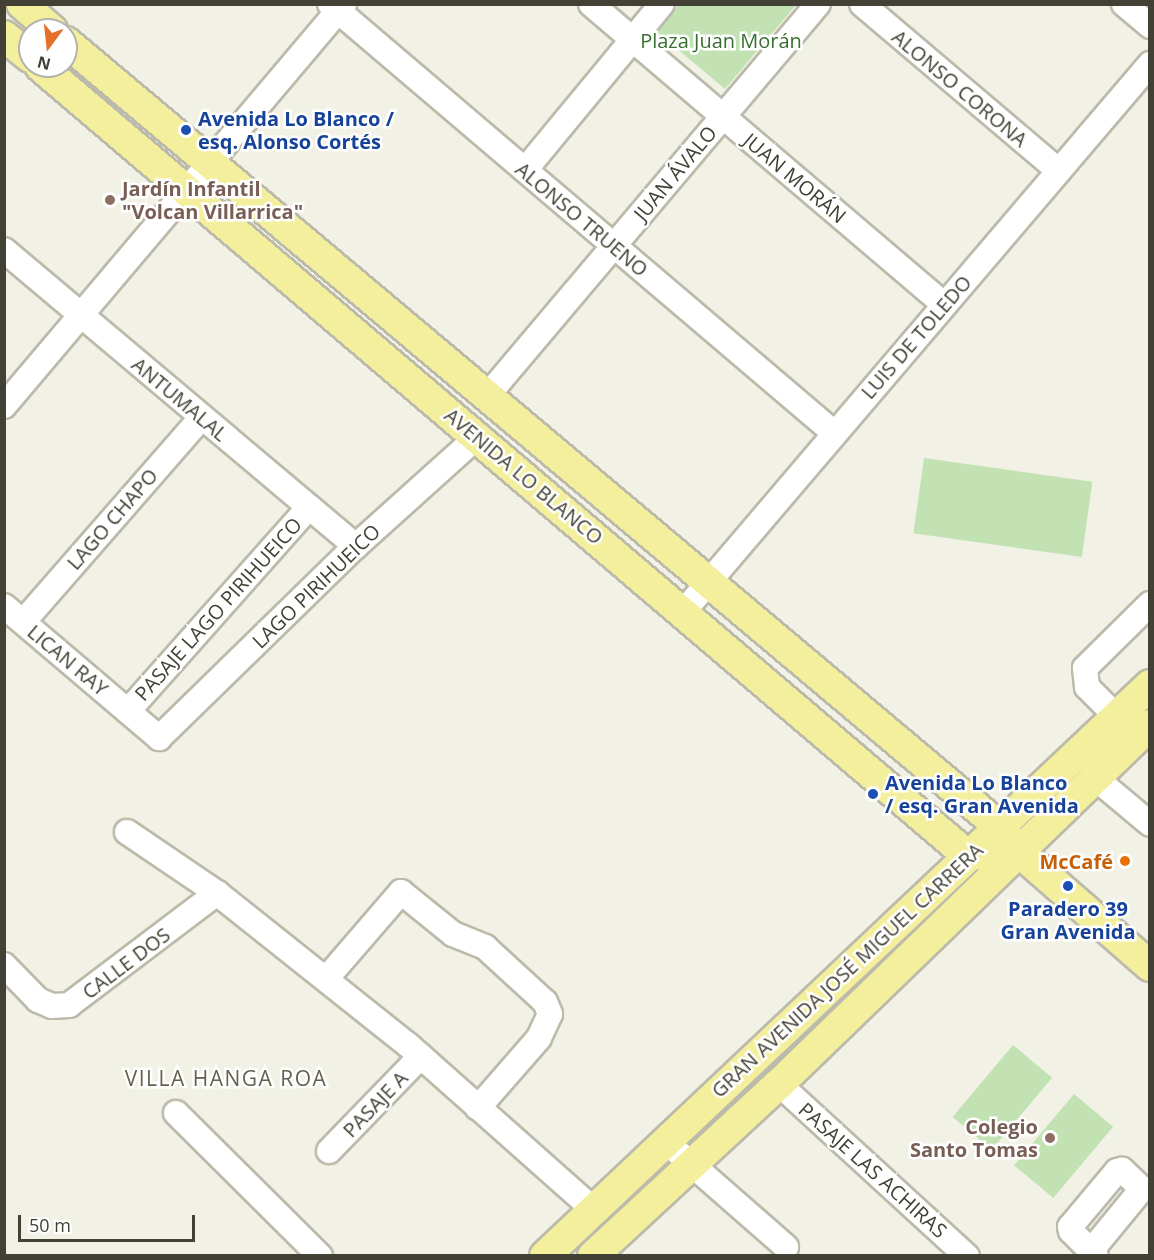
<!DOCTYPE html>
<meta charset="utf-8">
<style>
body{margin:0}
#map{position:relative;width:1154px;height:1260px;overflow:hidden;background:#f1f1e6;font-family:"Open Sans",sans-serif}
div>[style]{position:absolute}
.green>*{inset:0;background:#c2e2b3;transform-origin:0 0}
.roads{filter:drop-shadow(2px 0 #bcbaaa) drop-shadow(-2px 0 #bcbaaa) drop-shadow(0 2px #bcbaaa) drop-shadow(0 -2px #bcbaaa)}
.minor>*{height:24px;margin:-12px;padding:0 12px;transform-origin:12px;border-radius:12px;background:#fff}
.major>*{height:30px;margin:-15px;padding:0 15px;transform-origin:15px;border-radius:15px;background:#f4ef9d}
.dots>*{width:16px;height:16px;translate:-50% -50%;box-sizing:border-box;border:3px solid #fff;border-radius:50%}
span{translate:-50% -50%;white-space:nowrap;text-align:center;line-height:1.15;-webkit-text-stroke:5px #fff;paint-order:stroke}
.park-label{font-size:20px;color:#396f30}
.street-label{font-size:20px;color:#434136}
.transit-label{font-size:20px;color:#164399;font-weight:700}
.left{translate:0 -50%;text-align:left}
.education-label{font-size:20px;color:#785e54;font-weight:700}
.right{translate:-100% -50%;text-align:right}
.food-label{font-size:20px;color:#c56008;font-weight:700}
.neighbourhood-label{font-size:21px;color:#65614f;letter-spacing:1.5px}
.frame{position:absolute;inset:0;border:6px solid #434136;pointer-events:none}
.north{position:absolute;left:18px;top:18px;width:60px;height:60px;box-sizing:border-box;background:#fff;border:2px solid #b4b3af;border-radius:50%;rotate:195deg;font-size:16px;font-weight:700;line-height:24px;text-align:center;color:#434136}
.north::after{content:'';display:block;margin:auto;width:21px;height:27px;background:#e4712b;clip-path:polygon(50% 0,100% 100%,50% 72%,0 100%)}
.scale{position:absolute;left:18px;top:1215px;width:177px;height:27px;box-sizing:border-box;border:3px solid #434136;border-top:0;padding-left:8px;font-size:18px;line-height:21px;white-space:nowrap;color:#434136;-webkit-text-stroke:4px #fff;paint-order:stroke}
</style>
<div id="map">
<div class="green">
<i style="clip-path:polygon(678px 5px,678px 4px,796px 5px,725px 89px,656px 31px)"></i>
<i style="left:924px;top:458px;width:170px;height:76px;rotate:8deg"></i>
<i style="left:1013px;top:1045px;width:51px;height:94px;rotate:40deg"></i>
<i style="left:1074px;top:1094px;width:51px;height:93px;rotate:40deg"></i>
</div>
<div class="roads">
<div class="minor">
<i style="left:330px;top:4px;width:662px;rotate:40.4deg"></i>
<i style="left:591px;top:4px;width:463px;rotate:40.4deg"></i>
<i style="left:862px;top:4px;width:258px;rotate:40.3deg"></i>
<i style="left:1124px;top:4px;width:34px;rotate:40deg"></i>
<i style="left:525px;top:170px;width:215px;rotate:-50.5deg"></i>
<i style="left:4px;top:250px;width:460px;rotate:40.1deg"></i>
<i style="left:487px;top:396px;width:513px;rotate:-49.82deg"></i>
<i style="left:4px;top:406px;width:527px;rotate:-49.78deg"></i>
<i style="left:4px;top:606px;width:204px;rotate:40.4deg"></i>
<i style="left:159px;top:738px;width:275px;rotate:-44.3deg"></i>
<i style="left:356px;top:546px;width:163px;rotate:-42deg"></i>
<i style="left:684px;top:611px;width:719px;rotate:-49.57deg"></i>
<i style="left:23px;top:622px;width:272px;rotate:-48.9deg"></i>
<i style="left:128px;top:711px;width:273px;rotate:-48.4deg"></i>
<i style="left:1116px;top:716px;width:41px;rotate:-135deg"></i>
<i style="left:1087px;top:687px;width:19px;rotate:-96deg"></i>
<i style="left:1085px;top:668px;width:91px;rotate:-44.6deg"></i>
<i style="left:1094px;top:777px;width:73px;rotate:40deg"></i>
<i style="left:127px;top:832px;width:109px;rotate:34.1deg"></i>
<i style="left:217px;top:893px;width:243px;rotate:38.5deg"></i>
<i style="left:407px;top:1044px;width:249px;rotate:41.6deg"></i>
<i style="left:4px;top:965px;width:49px;rotate:45.8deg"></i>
<i style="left:38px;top:1000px;width:15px;rotate:23deg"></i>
<i style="left:52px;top:1006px;width:17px;rotate:-3deg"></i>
<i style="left:69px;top:1005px;width:186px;rotate:-37.1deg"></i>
<i style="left:326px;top:979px;width:115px;rotate:-49.2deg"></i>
<i style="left:401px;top:892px;width:67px;rotate:38.9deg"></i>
<i style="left:453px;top:934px;width:35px;rotate:22deg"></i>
<i style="left:485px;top:947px;width:81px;rotate:42.5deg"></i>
<i style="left:545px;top:1002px;width:13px;rotate:67deg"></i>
<i style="left:550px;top:1014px;width:26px;rotate:115deg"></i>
<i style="left:539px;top:1038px;width:93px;rotate:131.1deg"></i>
<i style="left:779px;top:1084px;width:255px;rotate:42.5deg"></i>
<i style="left:176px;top:1113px;width:203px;rotate:44.8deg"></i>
<i style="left:665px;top:1141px;width:161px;rotate:41.2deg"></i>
<i style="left:329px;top:1151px;width:132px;rotate:-45.9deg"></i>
<i style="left:1091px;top:1251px;width:80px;rotate:-50.6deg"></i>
<i style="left:1142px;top:1189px;width:28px;rotate:-136deg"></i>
<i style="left:1122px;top:1170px;width:5px;rotate:169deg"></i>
<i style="left:1117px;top:1171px;width:73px;rotate:130deg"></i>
<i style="left:1070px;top:1227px;width:4px;rotate:76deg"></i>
<i style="left:1071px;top:1231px;width:35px;rotate:45deg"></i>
</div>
<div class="major">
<i style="left:22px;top:4px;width:40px;rotate:41deg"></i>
<i style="left:4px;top:36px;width:33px;rotate:39deg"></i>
<i style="left:66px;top:42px;width:1221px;rotate:40.05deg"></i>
<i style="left:1001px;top:828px;width:29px;rotate:54deg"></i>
<i style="left:1018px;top:851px;width:175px;rotate:41.1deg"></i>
<i style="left:40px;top:66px;width:1217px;rotate:40.4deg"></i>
<i style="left:967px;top:855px;width:51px;rotate:-4.5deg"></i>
<i style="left:545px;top:1256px;width:832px;rotate:-43.34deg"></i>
<i style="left:593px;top:1256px;width:253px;rotate:-42.8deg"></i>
<i style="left:779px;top:1084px;width:516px;rotate:-44.06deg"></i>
</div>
</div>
<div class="dots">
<i style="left:186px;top:130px;background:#1a4fb4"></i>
<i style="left:110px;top:200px;background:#8d6e63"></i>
<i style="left:873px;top:794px;background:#1a4fb4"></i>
<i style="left:1125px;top:861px;background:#e8710a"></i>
<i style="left:1068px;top:886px;background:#1a4fb4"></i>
<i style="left:1050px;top:1138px;background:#8d6e63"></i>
</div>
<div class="park-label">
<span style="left:721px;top:40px">Plaza Juan Morán</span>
</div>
<div class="street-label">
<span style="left:960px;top:88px;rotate:40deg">ALONSO CORONA</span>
<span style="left:675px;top:173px;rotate:-50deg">JUAN ÁVALO</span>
<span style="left:795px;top:178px;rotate:40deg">JUAN MORÁN</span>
<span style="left:582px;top:219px;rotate:40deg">ALONSO TRUENO</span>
<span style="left:916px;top:337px;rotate:-49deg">LUIS DE TOLEDO</span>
<span style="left:180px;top:399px;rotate:40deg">ANTUMALAL</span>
<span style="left:524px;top:476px;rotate:40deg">AVENIDA LO BLANCO</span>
<span style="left:112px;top:519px;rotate:-49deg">LAGO CHAPO</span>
<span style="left:316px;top:586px;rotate:-44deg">LAGO PIRIHUEICO</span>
<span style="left:218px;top:609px;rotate:-48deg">PASAJE LAGO PIRIHUEICO</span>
<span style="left:68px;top:660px;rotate:40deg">LICAN RAY</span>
<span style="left:126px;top:963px;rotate:-37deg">CALLE DOS</span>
<span style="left:847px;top:970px;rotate:-43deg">GRAN AVENIDA JOSÉ MIGUEL CARRERA</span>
<span style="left:375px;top:1104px;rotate:-46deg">PASAJE A</span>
<span style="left:873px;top:1170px;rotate:42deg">PASAJE LAS ACHIRAS</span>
</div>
<div class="transit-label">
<span class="left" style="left:198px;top:130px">Avenida Lo Blanco /<br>esq. Alonso Cortés</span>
<span class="left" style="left:885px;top:794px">Avenida Lo Blanco<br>/ esq. Gran Avenida</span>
<span style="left:1068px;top:920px">Paradero 39<br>Gran Avenida</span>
</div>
<div class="education-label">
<span class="left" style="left:122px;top:200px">Jardín Infantil<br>"Volcan Villarrica"</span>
<span class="right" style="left:1038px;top:1138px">Colegio<br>Santo Tomas</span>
</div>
<div class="food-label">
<span class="right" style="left:1113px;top:861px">McCafé</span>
</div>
<div class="neighbourhood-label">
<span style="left:226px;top:1078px">VILLA HANGA ROA</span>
</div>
<div class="frame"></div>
<div class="north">N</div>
<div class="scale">50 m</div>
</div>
